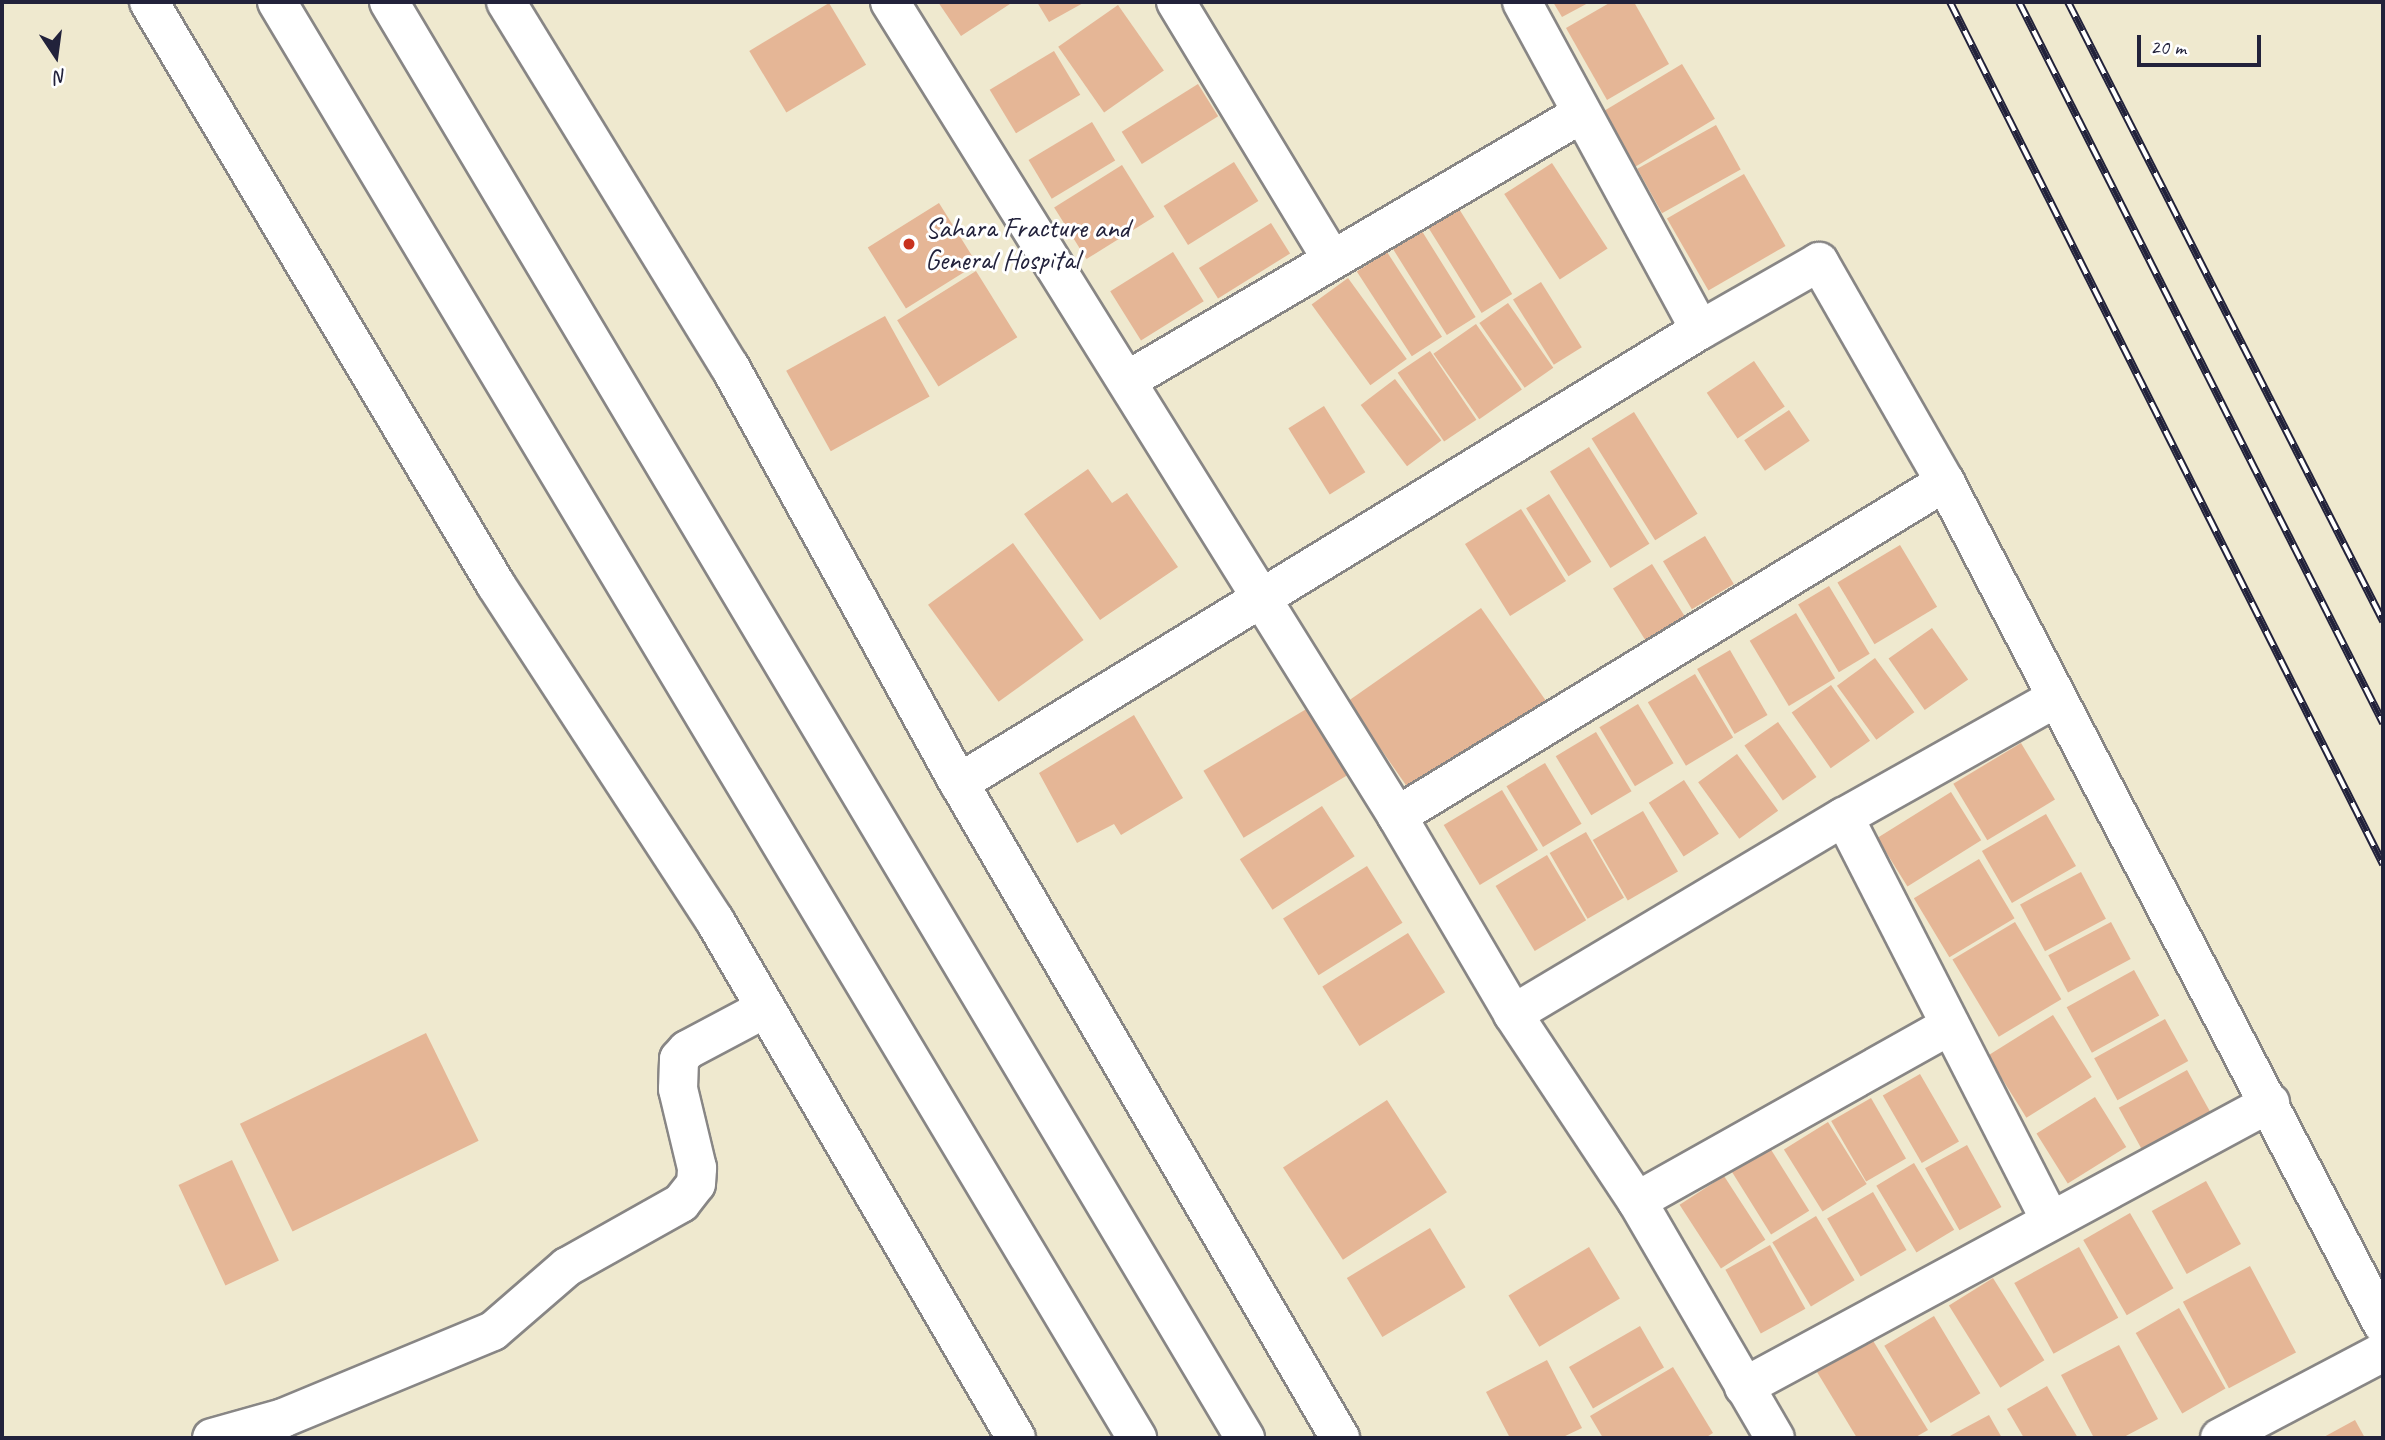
<!DOCTYPE html>
<style>
body{margin:0}
#map{position:relative;width:2385px;height:1440px;overflow:hidden;background:#efe9cf;font-family:Caveat,sans-serif}
div>[style]{position:absolute}
.building>*{inset:0;background:#e5b696;transform-origin:0 0}
.roads{filter:drop-shadow(2px 0 #888685) drop-shadow(-2px 0 #888685) drop-shadow(0 2px #888685) drop-shadow(0 -2px #888685)}
.minor>*{height:38px;margin:-19px;padding:0 19px;transform-origin:19px;border-radius:19px;background:#fff}
.major>*{height:38px;margin:-19px;padding:0 19px;transform-origin:19px;border-radius:19px;background:#fff}
.rail>*{height:8px;margin-top:-4px;transform-origin:0;background:repeating-linear-gradient(90deg,#fff 0 16px,#22223b 0 32px);box-sizing:border-box;border-block:2px solid #22223b}
.dots>*{width:19px;height:19px;translate:-50% -50%;box-sizing:border-box;border:4px solid #fff;border-radius:50%}
span{translate:-50% -50%;white-space:nowrap;text-align:center;line-height:1.15;-webkit-text-stroke:6px #fff;paint-order:stroke}
.poi-label{font-size:28px;color:#22223b}
.left{translate:0 -50%;text-align:left}
.frame{position:absolute;inset:0;border:4px solid #22223b;pointer-events:none}
.north{position:absolute;left:21px;top:21px;width:70px;height:70px;-webkit-text-stroke:5px #fff;paint-order:stroke;rotate:167deg;font-size:19px;font-weight:700;line-height:28px;text-align:center;color:#22223b}
.north::after{content:'';display:block;margin:auto;width:24px;height:32px;background:#22223b;clip-path:polygon(50% 0,100% 100%,50% 72%,0 100%)}
.scale{position:absolute;left:2137px;top:35px;width:124px;height:32px;box-sizing:border-box;border:4px solid #22223b;border-top:0;padding-left:9px;font-size:21px;line-height:24px;white-space:nowrap;color:#22223b;-webkit-text-stroke:5px #fff;paint-order:stroke}
</style>
<div id="map">
<div class="building">
<i style="clip-path:polygon(938px 2px,1013px 2px,961px 36px)"></i>
<i style="clip-path:polygon(1037px 2px,1085px 2px,1049px 22px)"></i>
<i style="clip-path:polygon(1553px 2px,1590px 2px,1562px 17px)"></i>
<i style="clip-path:polygon(1611px 2px,1634px 2px,1669px 64px,1607px 100px,1566px 28px)"></i>
<i style="left:829px;top:3px;width:72px;height:93px;rotate:59deg"></i>
<i style="left:1118px;top:5px;width:80px;height:73px;rotate:55deg"></i>
<i style="left:1054px;top:51px;width:51px;height:75px;rotate:59deg"></i>
<i style="left:1682px;top:64px;width:64px;height:93px;rotate:59deg"></i>
<i style="left:1198px;top:84px;width:38px;height:90px;rotate:58deg"></i>
<i style="left:1092px;top:122px;width:45px;height:74px;rotate:59deg"></i>
<i style="left:1716px;top:125px;width:51px;height:90px;rotate:61deg"></i>
<i style="left:1234px;top:162px;width:46px;height:83px;rotate:58deg"></i>
<i style="left:1552px;top:163px;width:102px;height:57px;rotate:57deg"></i>
<i style="left:1122px;top:165px;width:61px;height:80px;rotate:58deg"></i>
<i style="left:1744px;top:174px;width:83px;height:89px;rotate:60deg"></i>
<i style="left:939px;top:203px;width:72px;height:84px;rotate:58deg"></i>
<i style="left:1456px;top:204px;width:106px;height:36px;rotate:58deg"></i>
<i style="left:1271px;top:223px;width:36px;height:85px;rotate:58deg"></i>
<i style="left:1420px;top:228px;width:105px;height:34px;rotate:58deg"></i>
<i style="left:1173px;top:252px;width:58px;height:74px;rotate:58deg"></i>
<i style="left:1387px;top:252px;width:101px;height:36px;rotate:57deg"></i>
<i style="left:976px;top:271px;width:78px;height:93px;rotate:58deg"></i>
<i style="left:1348px;top:278px;width:100px;height:45px;rotate:54deg"></i>
<i style="left:1541px;top:282px;width:77px;height:33px;rotate:58deg"></i>
<i style="left:1508px;top:303px;width:79px;height:35px;rotate:55deg"></i>
<i style="left:885px;top:316px;width:92px;height:113px;rotate:61deg"></i>
<i style="left:1476px;top:324px;width:80px;height:52px;rotate:55deg"></i>
<i style="left:1430px;top:351px;width:83px;height:39px;rotate:56deg"></i>
<i style="left:1754px;top:361px;width:55px;height:57px;rotate:56deg"></i>
<i style="left:1395px;top:379px;width:77px;height:43px;rotate:53deg"></i>
<i style="left:1324px;top:406px;width:78px;height:42px;rotate:58deg"></i>
<i style="left:1789px;top:410px;width:37px;height:54px;rotate:56deg"></i>
<i style="left:1634px;top:412px;width:120px;height:50px;rotate:58deg"></i>
<i style="left:1589px;top:447px;width:114px;height:46px;rotate:58deg"></i>
<i style="clip-path:polygon(1088px 469px,1112px 503px,1127px 493px,1178px 567px,1100px 620px,1024px 514px)"></i>
<i style="left:1549px;top:494px;width:80px;height:27px;rotate:58deg"></i>
<i style="left:1521px;top:509px;width:85px;height:66px;rotate:58deg"></i>
<i style="left:1705px;top:536px;width:56px;height:49px;rotate:59deg"></i>
<i style="left:1013px;top:543px;width:120px;height:105px;rotate:54deg"></i>
<i style="left:1900px;top:545px;width:72px;height:73px;rotate:59deg"></i>
<i style="left:1652px;top:564px;width:65px;height:46px;rotate:58deg"></i>
<i style="left:1829px;top:586px;width:79px;height:36px;rotate:59deg"></i>
<i style="left:1481px;top:608px;width:115px;height:163px;rotate:55deg"></i>
<i style="left:1796px;top:613px;width:76px;height:54px;rotate:59deg"></i>
<i style="left:1932px;top:628px;width:63px;height:53px;rotate:55deg"></i>
<i style="left:1730px;top:650px;width:75px;height:38px;rotate:60deg"></i>
<i style="left:1875px;top:658px;width:67px;height:47px;rotate:54deg"></i>
<i style="left:1695px;top:674px;width:74px;height:55px;rotate:59deg"></i>
<i style="left:1831px;top:685px;width:68px;height:48px;rotate:55deg"></i>
<i style="left:1638px;top:704px;width:69px;height:45px;rotate:59deg"></i>
<i style="left:1308px;top:708px;width:78px;height:122px;rotate:59deg"></i>
<i style="clip-path:polygon(1134px 715px,1183px 798px,1121px 835px,1114px 824px,1077px 843px,1039px 773px)"></i>
<i style="left:1778px;top:722px;width:67px;height:41px;rotate:55deg"></i>
<i style="left:1596px;top:732px;width:69px;height:47px;rotate:59deg"></i>
<i style="left:2021px;top:743px;width:66px;height:79px;rotate:59deg"></i>
<i style="left:1737px;top:754px;width:70px;height:48px;rotate:54deg"></i>
<i style="left:1545px;top:763px;width:71px;height:45px;rotate:59deg"></i>
<i style="left:1684px;top:780px;width:64px;height:42px;rotate:57deg"></i>
<i style="left:1502px;top:790px;width:70px;height:68px;rotate:59deg"></i>
<i style="left:1951px;top:792px;width:57px;height:87px;rotate:58deg"></i>
<i style="left:1322px;top:806px;width:60px;height:98px;rotate:57deg"></i>
<i style="left:1643px;top:811px;width:70px;height:58px;rotate:60deg"></i>
<i style="left:2046px;top:814px;width:60px;height:74px;rotate:60deg"></i>
<i style="left:1586px;top:832px;width:76px;height:42px;rotate:60deg"></i>
<i style="left:1547px;top:855px;width:76px;height:60px;rotate:59deg"></i>
<i style="left:1979px;top:859px;width:69px;height:76px;rotate:59deg"></i>
<i style="left:1367px;top:866px;width:67px;height:99px;rotate:58deg"></i>
<i style="left:2081px;top:872px;width:53px;height:69px;rotate:62deg"></i>
<i style="left:2015px;top:922px;width:90px;height:73px;rotate:59deg"></i>
<i style="left:2111px;top:922px;width:42px;height:71px;rotate:62deg"></i>
<i style="left:1408px;top:933px;width:70px;height:101px;rotate:58deg"></i>
<i style="left:2134px;top:970px;width:52px;height:77px;rotate:61deg"></i>
<i style="left:2053px;top:1015px;width:73px;height:77px;rotate:58deg"></i>
<i style="left:2165px;top:1019px;width:48px;height:81px;rotate:61deg"></i>
<i style="left:426px;top:1033px;width:120px;height:207px;rotate:64deg"></i>
<i style="left:2187px;top:1070px;width:50px;height:78px;rotate:61deg"></i>
<i style="left:1920px;top:1074px;width:78px;height:43px;rotate:60deg"></i>
<i style="left:2095px;top:1097px;width:59px;height:69px;rotate:58deg"></i>
<i style="left:1871px;top:1098px;width:70px;height:46px;rotate:60deg"></i>
<i style="left:1387px;top:1100px;width:110px;height:124px;rotate:57deg"></i>
<i style="left:1828px;top:1122px;width:73px;height:52px;rotate:58deg"></i>
<i style="left:1967px;top:1145px;width:71px;height:48px;rotate:61deg"></i>
<i style="left:1770px;top:1148px;width:74px;height:45px;rotate:58deg"></i>
<i style="left:232px;top:1160px;width:111px;height:59px;rotate:65deg"></i>
<i style="left:1914px;top:1163px;width:78px;height:44px;rotate:59deg"></i>
<i style="left:1724px;top:1176px;width:76px;height:53px;rotate:57deg"></i>
<i style="left:2206px;top:1181px;width:72px;height:62px;rotate:61deg"></i>
<i style="left:1873px;top:1192px;width:67px;height:53px;rotate:60deg"></i>
<i style="left:2130px;top:1213px;width:87px;height:54px;rotate:60deg"></i>
<i style="left:1816px;top:1216px;width:75px;height:51px;rotate:59deg"></i>
<i style="left:1430px;top:1228px;width:69px;height:97px;rotate:59deg"></i>
<i style="left:1770px;top:1245px;width:73px;height:51px;rotate:61deg"></i>
<i style="left:1589px;top:1247px;width:60px;height:94px;rotate:59deg"></i>
<i style="left:2079px;top:1247px;width:81px;height:74px;rotate:61deg"></i>
<i style="left:2250px;top:1266px;width:98px;height:76px;rotate:62deg"></i>
<i style="left:1993px;top:1278px;width:97px;height:52px;rotate:58deg"></i>
<i style="left:2179px;top:1308px;width:93px;height:50px;rotate:60deg"></i>
<i style="left:1934px;top:1316px;width:90px;height:58px;rotate:59deg"></i>
<i style="left:1640px;top:1326px;width:48px;height:82px;rotate:60deg"></i>
<i style="clip-path:polygon(1872px 1339px,1928px 1430px,1914px 1438px,1857px 1438px,1817px 1372px)"></i>
<i style="clip-path:polygon(2119px 1345px,2158px 1419px,2122px 1438px,2094px 1438px,2061px 1375px)"></i>
<i style="clip-path:polygon(1547px 1360px,1582px 1428px,1561px 1438px,1510px 1438px,1486px 1392px)"></i>
<i style="clip-path:polygon(1673px 1367px,1713px 1433px,1705px 1438px,1603px 1438px,1590px 1416px)"></i>
<i style="clip-path:polygon(2047px 1386px,2078px 1438px,2024px 1438px,2007px 1409px)"></i>
<i style="clip-path:polygon(1989px 1415px,2002px 1438px,1946px 1438px)"></i>
<i style="clip-path:polygon(2355px 1420px,2365px 1438px,2322px 1438px)"></i>
</div>
<div class="roads">
<div class="minor">
<i style="left:149px;top:2px;width:678px;rotate:59.24deg"></i>
<i style="left:496px;top:585px;width:401px;rotate:56.9deg"></i>
<i style="left:715px;top:921px;width:598px;rotate:59.79deg"></i>
<i style="left:506px;top:2px;width:428px;rotate:58.5deg"></i>
<i style="left:730px;top:367px;width:475px;rotate:61.2deg"></i>
<i style="left:959px;top:783px;width:758px;rotate:59.81deg"></i>
<i style="left:890px;top:2px;width:959px;rotate:58.08deg"></i>
<i style="left:1397px;top:816px;width:229px;rotate:59.6deg"></i>
<i style="left:1513px;top:1014px;width:224px;rotate:56.5deg"></i>
<i style="left:1637px;top:1201px;width:274px;rotate:59.8deg"></i>
<i style="left:1176px;top:2px;width:299px;rotate:58.8deg"></i>
<i style="left:1522px;top:2px;width:373px;rotate:61.5deg"></i>
<i style="left:1128px;top:380px;width:525px;rotate:-30.42deg"></i>
<i style="left:959px;top:783px;width:868px;rotate:-31.44deg"></i>
<i style="left:1700px;top:330px;width:137px;rotate:-29.7deg"></i>
<i style="left:1819px;top:262px;width:254px;rotate:60.2deg"></i>
<i style="left:1945px;top:482px;width:950px;rotate:62.54deg"></i>
<i style="left:1397px;top:816px;width:642px;rotate:-31.36deg"></i>
<i style="left:1844px;top:817px;width:452px;rotate:62.9deg"></i>
<i style="left:1513px;top:1014px;width:385px;rotate:-30.8deg"></i>
<i style="left:1844px;top:817px;width:243px;rotate:-29.3deg"></i>
<i style="left:1637px;top:1201px;width:359px;rotate:-29.3deg"></i>
<i style="left:1744px;top:1387px;width:598px;rotate:-28.37deg"></i>
<i style="left:212px;top:1438px;width:74px;rotate:-15.7deg"></i>
<i style="left:283px;top:1418px;width:227px;rotate:-22.5deg"></i>
<i style="left:493px;top:1331px;width:98px;rotate:-40.9deg"></i>
<i style="left:567px;top:1267px;width:131px;rotate:-29.3deg"></i>
<i style="left:681px;top:1203px;width:24px;rotate:-52deg"></i>
<i style="left:696px;top:1184px;width:16px;rotate:-86deg"></i>
<i style="left:697px;top:1168px;width:81px;rotate:-103.5deg"></i>
<i style="left:678px;top:1089px;width:30px;rotate:-88deg"></i>
<i style="left:679px;top:1059px;width:12px;rotate:-48deg"></i>
<i style="left:687px;top:1050px;width:89px;rotate:-28deg"></i>
<i style="left:2220px;top:1438px;width:184px;rotate:-27.8deg"></i>
</div>
<div class="major">
<i style="left:277px;top:2px;width:1674px;rotate:59.08deg"></i>
<i style="left:389px;top:2px;width:1672px;rotate:59.2deg"></i>
</div>
</div>
<div class="rail">
<i style="left:1950px;top:2px;width:965px;rotate:63.33deg"></i>
<i style="left:2019px;top:2px;width:808px;rotate:63.21deg"></i>
<i style="left:2068px;top:2px;width:695px;rotate:63.03deg"></i>
</div>
<div class="dots">
<i style="left:909px;top:244px;background:#c8321e"></i>
</div>
<div class="poi-label">
<span class="left" style="left:925px;top:244px">Sahara Fracture and<br>General Hospital</span>
</div>
<div class="frame"></div>
<div class="north">N</div>
<div class="scale">20 m</div>
</div>
